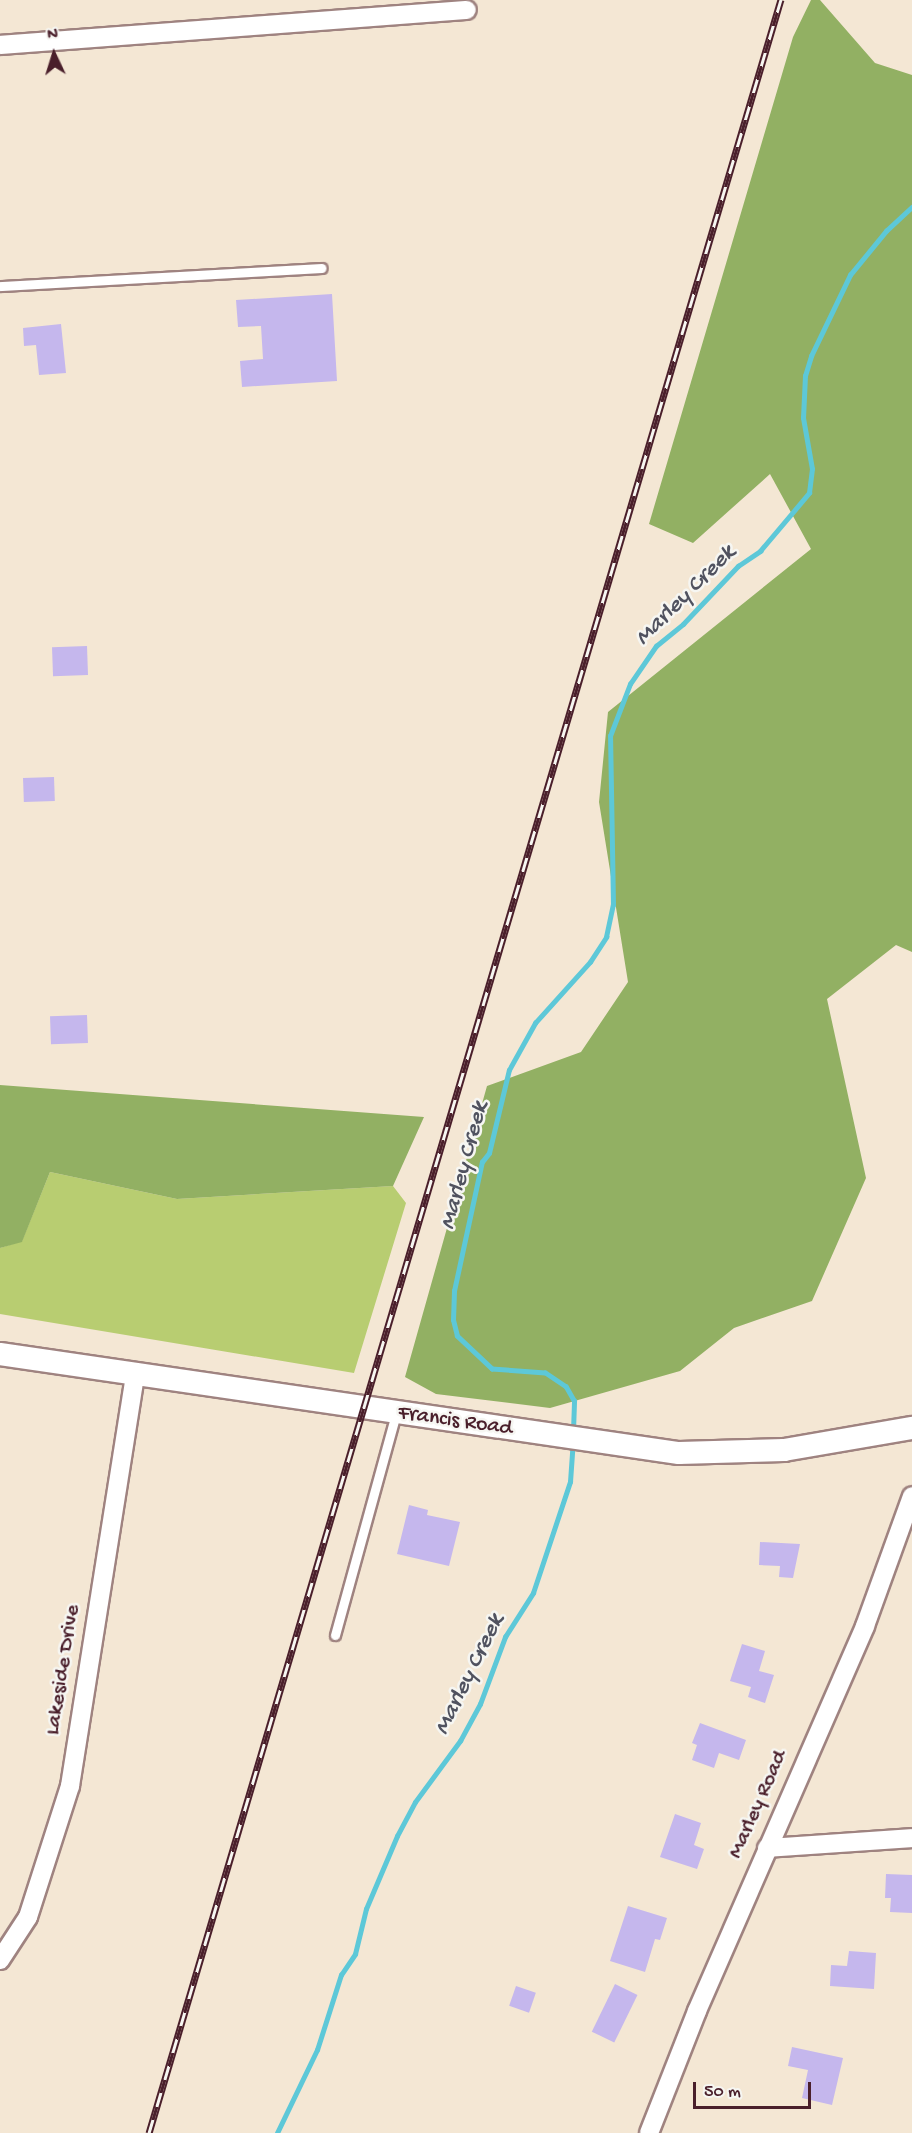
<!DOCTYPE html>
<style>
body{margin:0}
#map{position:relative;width:912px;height:2133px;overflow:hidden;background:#f4e7d4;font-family:"Gochi Hand",sans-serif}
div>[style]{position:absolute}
.green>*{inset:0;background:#b8cd71}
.forest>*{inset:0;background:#92b063}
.stream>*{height:4.5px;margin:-2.25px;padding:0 2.25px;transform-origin:2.25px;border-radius:2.25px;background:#5dc8d8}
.building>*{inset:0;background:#c5b7ed;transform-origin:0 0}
.roads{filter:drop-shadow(2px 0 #9f8380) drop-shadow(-2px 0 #9f8380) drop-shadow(0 2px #9f8380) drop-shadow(0 -2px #9f8380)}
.service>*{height:9px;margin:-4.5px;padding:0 4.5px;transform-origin:4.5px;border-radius:4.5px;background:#fff}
.minor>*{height:18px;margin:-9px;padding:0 9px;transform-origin:9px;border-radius:9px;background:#fff}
.tertiary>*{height:22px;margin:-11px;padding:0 11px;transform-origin:11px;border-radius:11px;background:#fff}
.rail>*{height:7px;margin-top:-3.5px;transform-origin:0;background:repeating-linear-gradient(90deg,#f6f6f2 0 14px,#4a1f2b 0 28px);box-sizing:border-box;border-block:2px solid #4a1f2b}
span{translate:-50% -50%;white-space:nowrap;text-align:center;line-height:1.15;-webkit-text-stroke:5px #f6f6f2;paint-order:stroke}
.street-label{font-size:22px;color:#4a1f2b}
.water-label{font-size:24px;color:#50525f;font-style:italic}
.north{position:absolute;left:24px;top:24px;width:60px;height:60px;-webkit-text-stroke:4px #f6f6f2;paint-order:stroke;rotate:356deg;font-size:16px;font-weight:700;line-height:24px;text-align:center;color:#4a1f2b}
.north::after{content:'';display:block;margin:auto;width:21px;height:27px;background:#4a1f2b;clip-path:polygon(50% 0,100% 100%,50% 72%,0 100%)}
.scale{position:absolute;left:693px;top:2082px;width:118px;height:27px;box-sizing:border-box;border:3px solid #4a1f2b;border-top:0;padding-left:8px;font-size:18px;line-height:21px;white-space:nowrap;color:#4a1f2b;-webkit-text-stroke:4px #f6f6f2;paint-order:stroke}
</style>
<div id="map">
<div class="green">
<i style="clip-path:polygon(50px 1172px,177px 1199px,393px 1186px,406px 1203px,354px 1373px,0 1314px,0 1248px,22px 1241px)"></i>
</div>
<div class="forest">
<i style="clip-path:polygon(811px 0,820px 0,875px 63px,912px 75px,912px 952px,896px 945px,827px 999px,866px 1178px,812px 1301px,734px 1328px,680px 1371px,550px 1408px,436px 1394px,405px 1377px,487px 1086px,581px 1052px,628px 982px,599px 802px,608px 712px,811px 549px,770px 474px,693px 543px,649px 524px,793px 37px)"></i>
<i style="clip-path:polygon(0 1085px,424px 1117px,393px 1186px,177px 1199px,50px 1172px,22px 1242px,0 1248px)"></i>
</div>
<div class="stream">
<i style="left:573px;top:1431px;width:30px;rotate:-88deg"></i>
<i style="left:574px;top:1401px;width:16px;rotate:-120deg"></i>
<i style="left:566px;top:1387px;width:25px;rotate:-146deg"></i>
<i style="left:545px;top:1373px;width:53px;rotate:-175.7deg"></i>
<i style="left:492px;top:1369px;width:48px;rotate:-136.7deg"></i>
<i style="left:457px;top:1336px;width:16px;rotate:-104deg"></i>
<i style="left:453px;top:1320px;width:29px;rotate:-88deg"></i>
<i style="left:454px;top:1291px;width:132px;rotate:-77.8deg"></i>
<i style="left:482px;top:1162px;width:11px;rotate:-52deg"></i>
<i style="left:489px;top:1153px;width:85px;rotate:-76.5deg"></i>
<i style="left:509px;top:1070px;width:54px;rotate:-61deg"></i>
<i style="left:535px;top:1023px;width:82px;rotate:-48deg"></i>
<i style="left:590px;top:962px;width:30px;rotate:-57deg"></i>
<i style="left:606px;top:937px;width:33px;rotate:-78deg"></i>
<i style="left:613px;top:905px;width:169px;rotate:-91deg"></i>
<i style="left:610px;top:736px;width:56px;rotate:-69deg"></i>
<i style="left:630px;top:684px;width:46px;rotate:-55.6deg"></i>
<i style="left:656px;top:646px;width:35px;rotate:-39deg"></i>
<i style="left:683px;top:624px;width:80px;rotate:-46.5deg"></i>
<i style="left:738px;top:566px;width:27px;rotate:-34deg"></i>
<i style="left:760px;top:551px;width:76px;rotate:-49.8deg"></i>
<i style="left:809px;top:493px;width:24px;rotate:-83deg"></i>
<i style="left:812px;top:469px;width:52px;rotate:-100deg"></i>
<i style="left:803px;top:418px;width:42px;rotate:-87.3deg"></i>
<i style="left:805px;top:376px;width:21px;rotate:-73deg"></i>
<i style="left:811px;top:356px;width:90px;rotate:-64.3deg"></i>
<i style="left:850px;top:275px;width:57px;rotate:-50.7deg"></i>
<i style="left:886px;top:231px;width:35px;rotate:-43deg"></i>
<i style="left:277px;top:2133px;width:92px;rotate:-64.3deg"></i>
<i style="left:317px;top:2050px;width:79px;rotate:-72.3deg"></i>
<i style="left:341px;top:1975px;width:25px;rotate:-56deg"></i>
<i style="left:355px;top:1954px;width:46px;rotate:-76.3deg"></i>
<i style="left:366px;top:1909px;width:79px;rotate:-67deg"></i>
<i style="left:397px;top:1836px;width:38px;rotate:-62deg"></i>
<i style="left:415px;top:1802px;width:76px;rotate:-53.6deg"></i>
<i style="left:460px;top:1741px;width:42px;rotate:-61.6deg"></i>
<i style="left:480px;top:1704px;width:72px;rotate:-69.5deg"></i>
<i style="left:505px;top:1637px;width:52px;rotate:-57.5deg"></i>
<i style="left:533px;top:1593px;width:117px;rotate:-71.6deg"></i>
<i style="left:570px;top:1482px;width:39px;rotate:-86deg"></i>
</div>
<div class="building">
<i style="clip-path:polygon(332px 294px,337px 381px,242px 387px,240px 361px,263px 359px,261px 326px,238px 327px,236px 300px)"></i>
<i style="clip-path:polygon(61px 324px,66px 373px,39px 375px,36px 345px,24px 346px,23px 328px)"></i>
<i style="left:87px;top:646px;width:29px;height:35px;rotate:88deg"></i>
<i style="left:54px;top:777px;width:24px;height:31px;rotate:88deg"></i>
<i style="left:87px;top:1015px;width:28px;height:37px;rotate:88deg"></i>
<i style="clip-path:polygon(409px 1505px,428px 1510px,427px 1515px,460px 1522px,449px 1566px,397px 1554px)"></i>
<i style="clip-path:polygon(760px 1542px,800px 1544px,793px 1578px,779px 1577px,780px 1566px,759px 1565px)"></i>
<i style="clip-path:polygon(742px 1644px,765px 1651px,759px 1671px,774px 1675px,765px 1703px,748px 1697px,751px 1687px,730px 1681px)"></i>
<i style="clip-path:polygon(700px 1723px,746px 1740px,739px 1760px,719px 1753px,714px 1768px,692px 1760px,697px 1745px,692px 1743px)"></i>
<i style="clip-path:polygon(675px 1814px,701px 1823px,694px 1845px,704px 1849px,697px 1869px,660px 1857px)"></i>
<i style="clip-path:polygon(886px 1874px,912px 1875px,912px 1913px,890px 1912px,891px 1898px,885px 1898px)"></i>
<i style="clip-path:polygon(628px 1906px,667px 1918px,660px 1940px,655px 1939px,645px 1972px,610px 1961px)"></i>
<i style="clip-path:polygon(849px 1951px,876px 1953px,874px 1989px,830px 1986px,831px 1965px,847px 1966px)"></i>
<i style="left:615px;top:1984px;width:25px;height:53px;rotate:26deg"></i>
<i style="left:516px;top:1986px;width:21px;height:21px;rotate:19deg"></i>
<i style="clip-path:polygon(792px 2047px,843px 2058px,832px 2105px,802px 2098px,808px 2070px,788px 2066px)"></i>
</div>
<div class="roads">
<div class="service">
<i style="left:0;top:286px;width:322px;rotate:-3.2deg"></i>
<i style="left:335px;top:1635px;width:229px;rotate:-74.6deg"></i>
</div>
<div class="minor">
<i style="left:0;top:45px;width:468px;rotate:-4.3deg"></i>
<i style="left:767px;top:1848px;width:145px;rotate:-3.9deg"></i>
<i style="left:0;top:1960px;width:51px;rotate:-56.9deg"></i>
<i style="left:28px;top:1917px;width:138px;rotate:-72.2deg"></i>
<i style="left:70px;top:1786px;width:416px;rotate:-81deg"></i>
<i style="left:649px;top:2133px;width:131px;rotate:-68.5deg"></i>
<i style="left:697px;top:2011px;width:420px;rotate:-66.4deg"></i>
<i style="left:865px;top:1626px;width:138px;rotate:-70.1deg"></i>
</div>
<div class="tertiary">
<i style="left:0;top:1354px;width:686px;rotate:8.3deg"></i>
<i style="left:679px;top:1453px;width:105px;rotate:-1.6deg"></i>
<i style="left:784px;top:1450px;width:130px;rotate:-9.8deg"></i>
</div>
</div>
<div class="rail">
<i style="left:149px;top:2133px;width:2225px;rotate:-73.5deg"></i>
</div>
<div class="street-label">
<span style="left:455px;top:1422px;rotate:8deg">Francis Road</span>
<span style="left:64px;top:1670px;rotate:-81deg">Lakeside Drive</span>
<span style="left:759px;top:1805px;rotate:-66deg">Marley Road</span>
</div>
<div class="water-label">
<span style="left:686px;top:596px;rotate:-45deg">Marley Creek</span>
<span style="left:465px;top:1166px;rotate:-75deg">Marley Creek</span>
<span style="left:470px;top:1675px;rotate:-64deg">Marley Creek</span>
</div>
<div class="north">N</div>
<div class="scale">50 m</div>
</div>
